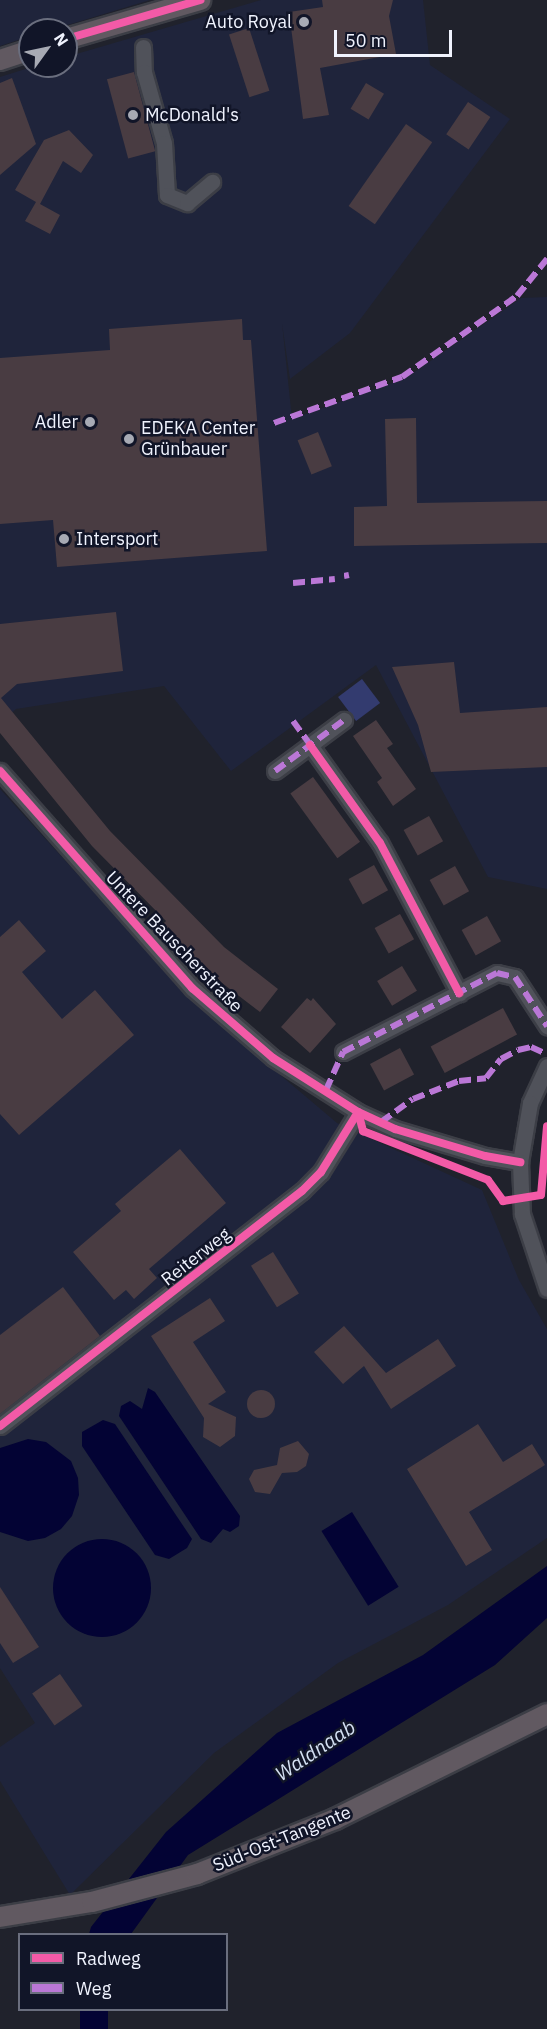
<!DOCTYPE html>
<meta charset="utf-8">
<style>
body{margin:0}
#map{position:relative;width:547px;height:2029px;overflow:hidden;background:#20222c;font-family:"IBM Plex Sans",sans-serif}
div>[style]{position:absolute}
.built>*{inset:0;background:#1f243b}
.green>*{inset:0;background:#333b6f;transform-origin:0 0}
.water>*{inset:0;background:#030334;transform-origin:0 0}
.round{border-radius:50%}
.river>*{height:28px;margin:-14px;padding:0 14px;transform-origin:14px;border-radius:14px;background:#030334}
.building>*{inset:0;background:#493c42;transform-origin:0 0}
.roads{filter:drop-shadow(2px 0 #3c3e46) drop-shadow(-2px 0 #3c3e46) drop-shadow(0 2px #3c3e46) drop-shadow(0 -2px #3c3e46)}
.minor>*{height:15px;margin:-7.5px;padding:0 7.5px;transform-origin:7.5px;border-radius:7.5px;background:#50525a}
.major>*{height:20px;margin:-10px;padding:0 10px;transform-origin:10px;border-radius:10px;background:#615961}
.quiet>*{height:6px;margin-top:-3px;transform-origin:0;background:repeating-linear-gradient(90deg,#ba77d6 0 12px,transparent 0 18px)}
.cycleway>*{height:8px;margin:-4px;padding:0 4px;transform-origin:4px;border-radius:4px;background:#f35aa7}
.dots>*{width:16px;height:16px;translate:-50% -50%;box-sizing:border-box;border:3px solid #111528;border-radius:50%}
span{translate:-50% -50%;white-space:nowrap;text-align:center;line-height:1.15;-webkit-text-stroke:5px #111528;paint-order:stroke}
.poi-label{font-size:18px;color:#f0f3fe}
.right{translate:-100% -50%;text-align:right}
.left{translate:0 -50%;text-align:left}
.street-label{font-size:18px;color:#f0f3fe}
.water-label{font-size:20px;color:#d5e1f3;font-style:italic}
.legend{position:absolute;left:18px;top:1933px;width:210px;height:78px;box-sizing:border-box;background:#111528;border:2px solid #6a6e7e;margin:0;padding:8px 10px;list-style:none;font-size:18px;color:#f0f3fe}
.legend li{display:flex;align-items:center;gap:12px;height:30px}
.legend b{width:30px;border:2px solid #6a6e7e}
.north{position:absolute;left:18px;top:18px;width:60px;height:60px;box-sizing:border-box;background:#111528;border:2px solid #6a6e7e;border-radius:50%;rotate:57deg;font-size:16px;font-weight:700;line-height:24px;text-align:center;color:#f0f3fe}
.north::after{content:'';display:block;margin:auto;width:21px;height:27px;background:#a7aab4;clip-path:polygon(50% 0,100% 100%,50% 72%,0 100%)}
.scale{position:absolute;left:334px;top:30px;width:118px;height:27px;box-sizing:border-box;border:3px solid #f0f3fe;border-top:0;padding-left:8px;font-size:18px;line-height:21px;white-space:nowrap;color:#f0f3fe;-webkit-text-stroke:4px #111528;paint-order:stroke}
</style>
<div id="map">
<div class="built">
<i style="clip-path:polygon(0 0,150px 0,51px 30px,30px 30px,30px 36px,0 46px)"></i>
<i style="clip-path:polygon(261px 0,423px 0,430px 65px,510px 119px,350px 333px,290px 379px,282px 323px,292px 419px,406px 378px,521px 298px,547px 297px,547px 889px,488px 877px,376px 665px,231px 771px,164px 686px,16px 709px,0 723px,0 77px,35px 66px,66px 66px,66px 57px)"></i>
<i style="clip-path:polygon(0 789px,193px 1001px,337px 1123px,482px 1190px,519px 1280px,547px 1329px,547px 1538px,448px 1605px,338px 1663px,214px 1753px,70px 1895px,0 1781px,0 1747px,35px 1723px,0 1668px)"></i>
</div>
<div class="green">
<i style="left:362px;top:679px;width:30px;height:30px;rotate:53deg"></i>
</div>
<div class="water">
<i style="clip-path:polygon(148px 1388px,155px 1392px,240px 1516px,239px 1526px,230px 1532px,223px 1529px,211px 1543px,201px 1539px,119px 1416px,121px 1406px,130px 1401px,142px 1409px)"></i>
<i style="clip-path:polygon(103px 1420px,115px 1424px,192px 1539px,187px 1548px,169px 1559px,155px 1555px,82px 1446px,82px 1432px)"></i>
<i style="clip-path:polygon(28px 1439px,46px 1442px,71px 1461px,78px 1478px,79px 1495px,72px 1516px,61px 1529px,45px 1538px,28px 1541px,0 1532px,0 1448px)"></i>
<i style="left:352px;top:1512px;width:88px;height:36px;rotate:58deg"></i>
<i class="round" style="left:53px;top:1539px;width:98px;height:98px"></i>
<i style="clip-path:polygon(547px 1566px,547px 1618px,495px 1665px,188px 1855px,131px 1934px,89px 1934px,91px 1927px,166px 1832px,277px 1733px,423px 1655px)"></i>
</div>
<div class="river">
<i style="left:94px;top:2029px;width:19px;rotate:-90deg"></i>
</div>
<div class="building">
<i style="clip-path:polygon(322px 0,393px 0,389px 16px,396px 54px,320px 68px,329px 115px,303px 119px,289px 12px,323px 7px)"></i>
<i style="left:249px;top:28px;width:66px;height:21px;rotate:72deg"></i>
<i style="left:134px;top:72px;width:82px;height:28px;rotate:75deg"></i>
<i style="clip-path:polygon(12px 78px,36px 144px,0 175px,0 83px)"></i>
<i style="left:366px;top:83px;width:21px;height:30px;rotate:31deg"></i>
<i style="left:468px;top:102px;width:27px;height:39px;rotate:34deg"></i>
<i style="left:406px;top:124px;width:32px;height:100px;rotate:35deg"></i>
<i style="clip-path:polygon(69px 130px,93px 155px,81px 173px,63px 161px,40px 204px,60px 215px,50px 234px,25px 221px,36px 202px,15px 190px,44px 140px)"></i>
<i style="clip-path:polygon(242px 319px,243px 340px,251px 340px,267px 551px,57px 567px,53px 520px,0 524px,0 358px,110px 350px,109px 329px)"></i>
<i style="clip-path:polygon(416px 418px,417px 503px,547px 501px,547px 543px,354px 546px,354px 507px,387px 506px,385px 419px)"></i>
<i style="left:318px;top:432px;width:37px;height:22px;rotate:68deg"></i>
<i style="clip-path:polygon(116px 612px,123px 671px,17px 684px,1px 698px,110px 831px,224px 947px,278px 989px,260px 1012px,209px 973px,162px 925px,166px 921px,92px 846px,0 733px,0 624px)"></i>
<i style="clip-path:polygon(454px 662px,460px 713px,547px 707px,547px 767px,431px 772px,418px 725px,392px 667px)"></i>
<i style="clip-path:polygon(376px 720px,393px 744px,387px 748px,416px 789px,393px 806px,377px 782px,382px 778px,353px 736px)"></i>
<i style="left:313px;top:777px;width:80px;height:28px;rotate:54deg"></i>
<i style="left:429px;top:816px;width:29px;height:29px;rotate:61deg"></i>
<i style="left:374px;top:865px;width:29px;height:29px;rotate:61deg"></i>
<i style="left:455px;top:866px;width:29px;height:29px;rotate:61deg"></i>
<i style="left:400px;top:914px;width:29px;height:29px;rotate:61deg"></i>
<i style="left:487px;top:916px;width:29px;height:29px;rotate:61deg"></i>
<i style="clip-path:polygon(19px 920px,46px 951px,22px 972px,62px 1019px,95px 990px,134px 1035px,19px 1135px,0 1114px,0 937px)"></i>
<i style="left:402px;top:966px;width:29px;height:29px;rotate:59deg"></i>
<i style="clip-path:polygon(307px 998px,311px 1001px,313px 998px,336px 1024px,310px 1053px,281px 1027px)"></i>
<i style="left:503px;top:1008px;width:30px;height:82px;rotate:62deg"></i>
<i style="left:400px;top:1048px;width:30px;height:34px;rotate:62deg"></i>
<i style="clip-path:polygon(180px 1149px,226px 1203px,149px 1269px,157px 1278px,134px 1299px,126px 1290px,114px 1300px,73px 1252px,121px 1211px,115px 1204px)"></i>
<i style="left:273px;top:1252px;width:49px;height:26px;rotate:58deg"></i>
<i style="clip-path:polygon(63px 1287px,100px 1336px,0 1414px,0 1335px)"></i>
<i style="clip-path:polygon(210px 1298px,225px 1321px,193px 1342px,226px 1392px,208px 1404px,236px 1417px,235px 1436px,220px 1447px,203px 1437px,204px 1418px,151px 1336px)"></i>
<i style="clip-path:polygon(344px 1326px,386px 1373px,438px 1339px,456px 1366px,391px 1409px,364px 1366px,343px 1384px,314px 1352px)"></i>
<i class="round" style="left:247px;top:1390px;width:28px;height:28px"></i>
<i style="clip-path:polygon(478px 1424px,503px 1462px,532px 1444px,545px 1465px,469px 1512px,492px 1550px,466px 1566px,407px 1469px)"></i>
<i style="clip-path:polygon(298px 1441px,309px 1454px,306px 1466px,297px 1472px,282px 1473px,270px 1494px,255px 1492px,249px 1479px,254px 1470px,277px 1465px,280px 1448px)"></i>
<i style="clip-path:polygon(0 1587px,39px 1647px,13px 1663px,0 1643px)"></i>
<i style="left:60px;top:1674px;width:39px;height:34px;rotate:55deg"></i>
</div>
<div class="roads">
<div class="minor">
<i style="left:143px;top:47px;width:25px;rotate:88deg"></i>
<i style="left:144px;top:72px;width:74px;rotate:74.3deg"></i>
<i style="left:164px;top:143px;width:52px;rotate:86.7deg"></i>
<i style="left:167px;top:195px;width:22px;rotate:22deg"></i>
<i style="left:187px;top:203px;width:33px;rotate:-40deg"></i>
<i style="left:310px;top:745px;width:120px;rotate:54.5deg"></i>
<i style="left:380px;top:843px;width:170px;rotate:62.2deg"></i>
<i style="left:0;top:771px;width:290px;rotate:48.5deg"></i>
<i style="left:192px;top:988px;width:107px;rotate:40.8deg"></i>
<i style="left:273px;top:1058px;width:101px;rotate:32.4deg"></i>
<i style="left:358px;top:1112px;width:41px;rotate:24.7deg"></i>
<i style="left:395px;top:1129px;width:94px;rotate:16.7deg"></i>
<i style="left:485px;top:1156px;width:36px;rotate:10deg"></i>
<i style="left:275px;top:771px;width:86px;rotate:-36.5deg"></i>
<i style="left:343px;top:1052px;width:173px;rotate:-27.2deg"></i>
<i style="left:497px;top:973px;width:18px;rotate:13deg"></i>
<i style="left:515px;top:977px;width:59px;rotate:56.9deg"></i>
<i style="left:547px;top:1066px;width:41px;rotate:114.7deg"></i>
<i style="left:530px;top:1103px;width:60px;rotate:99.6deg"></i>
<i style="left:520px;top:1162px;width:52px;rotate:87.8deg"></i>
<i style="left:522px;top:1214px;width:79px;rotate:71.6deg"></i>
<i style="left:0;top:1426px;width:383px;rotate:-37.9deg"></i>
<i style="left:302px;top:1191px;width:27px;rotate:-45deg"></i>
<i style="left:321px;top:1172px;width:70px;rotate:-58.3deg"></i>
</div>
<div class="major">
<i style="left:66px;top:39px;width:140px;rotate:-16.2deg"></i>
<i style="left:0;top:60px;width:32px;rotate:-18deg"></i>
<i style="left:0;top:1917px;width:93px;rotate:-9.3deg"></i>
<i style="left:92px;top:1902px;width:109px;rotate:-14.9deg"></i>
<i style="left:197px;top:1874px;width:149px;rotate:-21.7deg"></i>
<i style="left:335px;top:1819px;width:237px;rotate:-26.3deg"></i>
</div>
</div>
<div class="quiet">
<i style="left:274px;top:423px;width:136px;rotate:-19.8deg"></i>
<i style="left:402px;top:377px;width:141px;rotate:-35.2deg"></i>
<i style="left:517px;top:296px;width:48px;rotate:-51deg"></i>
<i style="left:344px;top:576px;width:5px;rotate:-11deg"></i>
<i style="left:293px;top:583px;width:42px;rotate:-5.4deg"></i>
<i style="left:293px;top:721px;width:34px;rotate:54deg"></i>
<i style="left:275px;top:771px;width:86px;rotate:-36.5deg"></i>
<i style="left:326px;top:1090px;width:42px;rotate:-65.9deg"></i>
<i style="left:343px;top:1052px;width:173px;rotate:-27.2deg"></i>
<i style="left:497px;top:973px;width:18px;rotate:13deg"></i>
<i style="left:515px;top:977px;width:59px;rotate:56.9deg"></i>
<i style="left:381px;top:1122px;width:39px;rotate:-36deg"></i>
<i style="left:413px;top:1099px;width:49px;rotate:-21.4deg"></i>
<i style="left:459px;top:1081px;width:27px;rotate:-6deg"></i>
<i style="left:486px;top:1078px;width:24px;rotate:-52deg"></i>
<i style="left:501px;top:1059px;width:19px;rotate:-28deg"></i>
<i style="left:518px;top:1050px;width:13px;rotate:-13deg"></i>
<i style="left:531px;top:1047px;width:17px;rotate:24deg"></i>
</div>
<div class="cycleway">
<i style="left:66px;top:39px;width:140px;rotate:-16.2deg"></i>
<i style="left:310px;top:745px;width:120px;rotate:54.5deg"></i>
<i style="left:380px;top:843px;width:170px;rotate:62.2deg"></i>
<i style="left:0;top:771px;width:290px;rotate:48.5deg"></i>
<i style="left:192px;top:988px;width:107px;rotate:40.8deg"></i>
<i style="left:273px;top:1058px;width:101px;rotate:32.4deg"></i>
<i style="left:358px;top:1112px;width:41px;rotate:24.7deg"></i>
<i style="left:395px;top:1129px;width:94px;rotate:16.7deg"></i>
<i style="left:485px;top:1156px;width:36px;rotate:10deg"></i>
<i style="left:358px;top:1112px;width:20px;rotate:75deg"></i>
<i style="left:363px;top:1131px;width:134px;rotate:21.4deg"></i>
<i style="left:488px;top:1180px;width:26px;rotate:54deg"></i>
<i style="left:503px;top:1201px;width:38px;rotate:-9deg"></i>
<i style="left:541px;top:1195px;width:69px;rotate:-85deg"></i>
<i style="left:0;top:1426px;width:383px;rotate:-37.9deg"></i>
<i style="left:302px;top:1191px;width:27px;rotate:-45deg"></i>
<i style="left:321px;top:1172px;width:70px;rotate:-58.3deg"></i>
</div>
<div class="dots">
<i style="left:304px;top:22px;background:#a7aab4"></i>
<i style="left:133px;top:115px;background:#a7aab4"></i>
<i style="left:90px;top:422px;background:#a7aab4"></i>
<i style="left:129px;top:439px;background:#a7aab4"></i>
<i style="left:64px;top:539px;background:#a7aab4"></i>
</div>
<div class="poi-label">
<span class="right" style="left:292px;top:22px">Auto Royal</span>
<span class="left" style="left:145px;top:115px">McDonald's</span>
<span class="right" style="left:78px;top:422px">Adler</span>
<span class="left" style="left:141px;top:439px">EDEKA Center<br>Grünbauer</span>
<span class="left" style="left:76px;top:539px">Intersport</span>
</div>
<div class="street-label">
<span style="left:174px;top:942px;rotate:46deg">Untere Bauscherstraße</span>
<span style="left:196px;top:1257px;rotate:-38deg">Reiterweg</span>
<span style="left:282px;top:1839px;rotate:-22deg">Süd-Ost-Tangente</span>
</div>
<div class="water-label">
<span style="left:315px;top:1750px;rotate:-34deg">Waldnaab</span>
</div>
<ul class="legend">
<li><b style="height:8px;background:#f35aa7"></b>Radweg</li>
<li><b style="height:8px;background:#ba77d6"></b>Weg</li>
</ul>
<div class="north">N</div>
<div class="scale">50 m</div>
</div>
